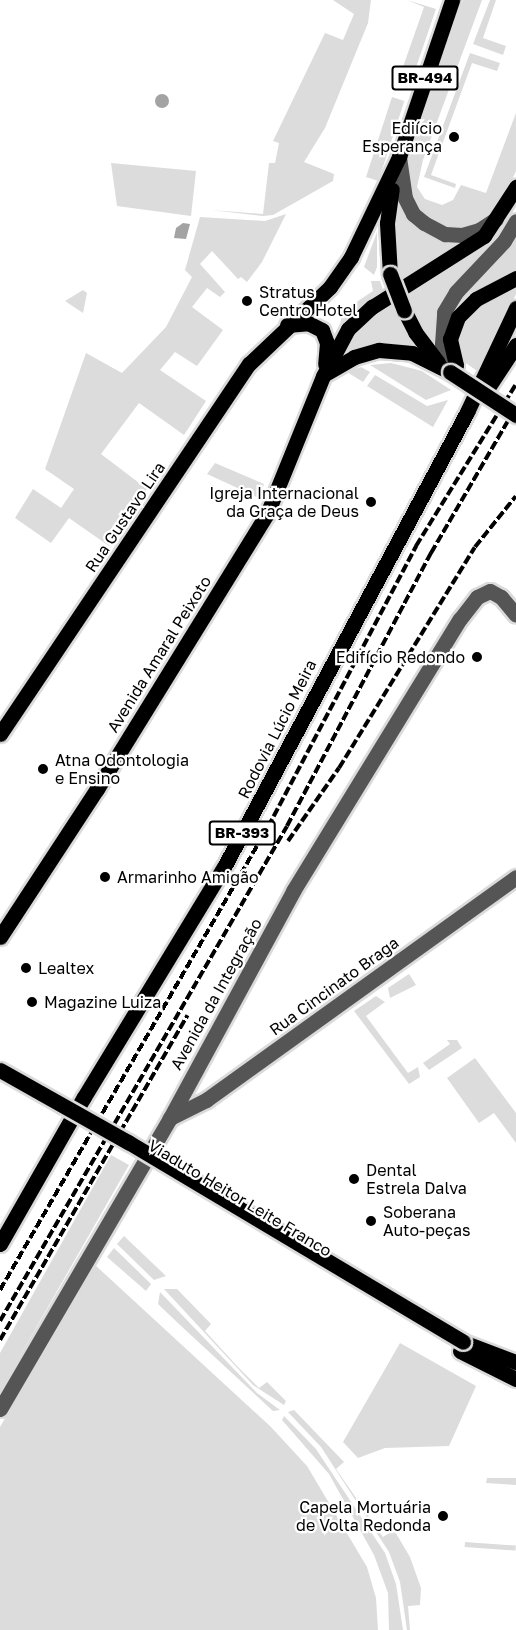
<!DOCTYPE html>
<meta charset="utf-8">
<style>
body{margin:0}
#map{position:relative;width:516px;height:1630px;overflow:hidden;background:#fff;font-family:"Golos Text",sans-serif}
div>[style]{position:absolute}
.green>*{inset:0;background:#dcdcdc;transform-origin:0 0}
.water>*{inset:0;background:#a3a3a3}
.round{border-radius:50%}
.roads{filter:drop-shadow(2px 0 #dbdbdb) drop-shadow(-2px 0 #dbdbdb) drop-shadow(0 2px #dbdbdb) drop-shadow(0 -2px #dbdbdb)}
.minor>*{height:15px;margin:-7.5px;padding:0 7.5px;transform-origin:7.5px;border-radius:7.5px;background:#555}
.major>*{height:15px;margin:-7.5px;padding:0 7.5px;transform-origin:7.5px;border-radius:7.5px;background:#000}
.rail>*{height:4px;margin-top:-2px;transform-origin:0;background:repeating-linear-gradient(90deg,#000 0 9px,transparent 0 12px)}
.bridges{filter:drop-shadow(2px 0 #dbdbdb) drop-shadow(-2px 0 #dbdbdb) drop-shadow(0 2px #dbdbdb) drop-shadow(0 -2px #dbdbdb)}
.major-bridge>*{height:15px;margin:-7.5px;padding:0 7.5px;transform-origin:7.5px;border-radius:7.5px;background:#000}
.dots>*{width:16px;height:16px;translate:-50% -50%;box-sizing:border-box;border:3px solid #fff;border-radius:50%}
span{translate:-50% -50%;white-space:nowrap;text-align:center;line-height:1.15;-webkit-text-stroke:4.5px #fff;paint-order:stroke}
.shield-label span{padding:2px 4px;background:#fff;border:2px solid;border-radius:4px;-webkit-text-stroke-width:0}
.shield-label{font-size:15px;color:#000;font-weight:700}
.poi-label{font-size:16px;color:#000}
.right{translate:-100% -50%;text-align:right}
.left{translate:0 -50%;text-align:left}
.street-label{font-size:16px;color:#000}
</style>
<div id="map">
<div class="green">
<i style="clip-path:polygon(333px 0,371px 0,368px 23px,325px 128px,304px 162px,334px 174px,333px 181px,273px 215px,263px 216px,211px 210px,263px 214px,269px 163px,275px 163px,279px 143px,273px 141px,325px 33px,343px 40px,354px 14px)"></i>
<i style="clip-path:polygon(407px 0,436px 9px,409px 88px,397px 84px,424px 7px)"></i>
<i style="clip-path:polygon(463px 0,482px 0,423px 160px,417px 187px,425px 199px,442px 205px,453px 200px,461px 185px,486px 193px,516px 113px,516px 171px,500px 206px,474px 229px,440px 228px,412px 205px,406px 169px)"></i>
<i style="clip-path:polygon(490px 0,496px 0,483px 38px,506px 46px,503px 55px,473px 44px)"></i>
<i style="clip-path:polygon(470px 53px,500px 63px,497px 71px,472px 63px,431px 175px,456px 184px,455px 188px,424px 177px)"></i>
<i style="left:392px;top:97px;width:13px;height:84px;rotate:18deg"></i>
<i style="clip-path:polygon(111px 163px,196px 171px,191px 216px,117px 206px)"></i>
<i style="clip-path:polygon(393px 207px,404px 208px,466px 244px,400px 287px)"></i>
<i style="clip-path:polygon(286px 214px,262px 262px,247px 282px,241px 277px,238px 279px,212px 251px,200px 264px,225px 292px,220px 297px,207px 288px,192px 307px,223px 330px,197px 366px,175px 352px,160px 370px,206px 401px,184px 435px,139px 403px,101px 454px,147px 489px,109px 546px,69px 518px,51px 543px,15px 518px,33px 489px,61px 508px,74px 489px,45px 469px,86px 353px,122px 373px,166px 327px,192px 277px,185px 270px,200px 217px,265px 221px)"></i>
<i style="clip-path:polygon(377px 232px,377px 267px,374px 275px,364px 267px)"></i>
<i style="clip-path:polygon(516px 234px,516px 294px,480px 373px,460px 359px,452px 348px,466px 299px)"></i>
<i style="clip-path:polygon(486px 239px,489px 244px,443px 298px,434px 325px,435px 351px,402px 293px)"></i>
<i style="clip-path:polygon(371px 281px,380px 281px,383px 290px,340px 324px,343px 311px,373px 291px)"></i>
<i style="clip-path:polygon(83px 290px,87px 293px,83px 313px,65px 301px)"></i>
<i style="clip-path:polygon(396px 298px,423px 351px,350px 351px,338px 357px,357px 326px)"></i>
<i style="clip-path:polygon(391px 363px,422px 371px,451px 390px,426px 400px,370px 365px)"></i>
<i style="clip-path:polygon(361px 367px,370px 372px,363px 382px,347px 372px)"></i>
<i style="clip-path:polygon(375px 375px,427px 406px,448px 400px,433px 427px,367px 386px)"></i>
<i style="clip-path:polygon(215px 463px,264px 484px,259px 498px,207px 474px)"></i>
<i style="clip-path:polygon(409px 974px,416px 985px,390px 998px,388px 988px)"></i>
<i style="clip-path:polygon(376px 996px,385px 1002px,366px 1016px,408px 1073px,418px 1067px,420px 1077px,409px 1084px,354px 1011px)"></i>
<i style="clip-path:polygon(447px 1040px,457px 1040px,462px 1048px,429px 1070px,423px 1063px,450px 1044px)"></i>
<i style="clip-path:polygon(475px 1058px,516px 1113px,516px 1143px,494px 1113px,479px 1123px,447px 1078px)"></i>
<i style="clip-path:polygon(111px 1155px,129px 1165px,0 1391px,0 1353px)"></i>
<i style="clip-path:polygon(124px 1236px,166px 1276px,154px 1280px,117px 1244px)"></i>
<i style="clip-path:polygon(114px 1248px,151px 1284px,146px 1291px,107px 1257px)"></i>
<i style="clip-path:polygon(94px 1264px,271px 1427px,307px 1466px,367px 1567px,376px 1598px,378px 1630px,0 1630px,0 1427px)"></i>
<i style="clip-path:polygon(164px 1289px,177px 1289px,211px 1324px,205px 1331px,237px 1366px,259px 1388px,267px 1382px,286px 1401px,284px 1405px,253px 1385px)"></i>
<i style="clip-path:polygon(160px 1292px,257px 1393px,280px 1410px,273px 1411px,180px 1325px,158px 1304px)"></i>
<i style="clip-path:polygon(400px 1343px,476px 1386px,449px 1446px,385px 1448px,358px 1458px,343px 1442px)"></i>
<i style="clip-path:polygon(294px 1410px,344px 1462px,336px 1469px,383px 1537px,394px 1530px,410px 1557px,421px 1588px,420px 1605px,408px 1606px,410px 1630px,407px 1630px,400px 1582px,389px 1552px,321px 1447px,288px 1412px)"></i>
<i style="clip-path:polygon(284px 1416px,316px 1449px,385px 1553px,396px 1584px,403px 1630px,389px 1630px,388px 1593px,374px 1555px,329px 1474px,282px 1420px)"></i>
<i style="clip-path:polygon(487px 1478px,516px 1478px,516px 1485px,486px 1483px)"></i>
<i style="left:465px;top:1542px;width:51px;height:5px;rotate:4deg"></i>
</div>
<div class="water">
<i class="round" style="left:155px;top:94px;width:14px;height:14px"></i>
<i style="clip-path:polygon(183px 223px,190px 224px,186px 239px,174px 238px,176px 228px)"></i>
</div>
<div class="roads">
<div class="minor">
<i style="left:399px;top:157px;width:41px;rotate:81.7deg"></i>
<i style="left:405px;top:198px;width:18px;rotate:63deg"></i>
<i style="left:413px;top:214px;width:14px;rotate:39deg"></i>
<i style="left:424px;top:223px;width:24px;rotate:28deg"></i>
<i style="left:445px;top:234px;width:17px;rotate:3deg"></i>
<i style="left:462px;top:235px;width:18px;rotate:-16deg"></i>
<i style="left:479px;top:230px;width:20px;rotate:-33deg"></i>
<i style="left:456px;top:365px;width:25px;rotate:-124deg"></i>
<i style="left:442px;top:344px;width:32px;rotate:-86deg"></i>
<i style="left:444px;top:312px;width:23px;rotate:-59deg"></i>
<i style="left:456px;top:292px;width:70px;rotate:-46.7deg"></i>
<i style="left:504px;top:241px;width:23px;rotate:-59deg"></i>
<i style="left:170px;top:1118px;width:40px;rotate:-26.6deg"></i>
<i style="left:206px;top:1100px;width:382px;rotate:-35.7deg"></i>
<i style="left:0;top:1409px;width:337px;rotate:-59.7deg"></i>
<i style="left:170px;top:1118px;width:258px;rotate:-61.5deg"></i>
<i style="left:293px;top:891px;width:319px;rotate:-58.5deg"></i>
<i style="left:460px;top:619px;width:28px;rotate:-52deg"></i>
<i style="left:477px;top:597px;width:14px;rotate:-25deg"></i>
<i style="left:490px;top:591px;width:13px;rotate:29deg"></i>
<i style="left:501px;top:597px;width:23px;rotate:50deg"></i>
</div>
<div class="major">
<i style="left:390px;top:274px;width:51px;rotate:-93.4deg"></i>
<i style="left:387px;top:223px;width:34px;rotate:-82deg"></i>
<i style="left:404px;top:310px;width:25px;rotate:63deg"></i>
<i style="left:415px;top:332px;width:38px;rotate:53deg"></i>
<i style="left:287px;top:325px;width:21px;rotate:-5deg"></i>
<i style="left:308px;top:323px;width:16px;rotate:27deg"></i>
<i style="left:322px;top:330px;width:14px;rotate:69deg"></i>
<i style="left:327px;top:343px;width:21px;rotate:95deg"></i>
<i style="left:456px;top:365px;width:27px;rotate:-103deg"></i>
<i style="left:450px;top:339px;width:23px;rotate:-70deg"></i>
<i style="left:458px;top:317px;width:25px;rotate:-45deg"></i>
<i style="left:476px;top:299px;width:45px;rotate:-27.7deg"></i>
<i style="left:325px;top:374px;width:34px;rotate:-30deg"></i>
<i style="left:354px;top:357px;width:26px;rotate:-16deg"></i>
<i style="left:379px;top:350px;width:33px;rotate:5deg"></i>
<i style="left:412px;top:353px;width:42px;rotate:26.6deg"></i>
<i style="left:487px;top:389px;width:53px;rotate:-56.6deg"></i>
<i style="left:0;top:734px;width:446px;rotate:-56.1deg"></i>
<i style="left:249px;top:364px;width:112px;rotate:-43.5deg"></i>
<i style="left:330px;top:287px;width:37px;rotate:-55deg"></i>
<i style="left:351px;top:257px;width:111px;rotate:-64.4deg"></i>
<i style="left:399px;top:157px;width:166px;rotate:-71.3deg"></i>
<i style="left:0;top:937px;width:177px;rotate:-56.8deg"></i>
<i style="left:97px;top:789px;width:323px;rotate:-58.3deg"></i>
<i style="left:267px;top:514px;width:149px;rotate:-67.9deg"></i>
<i style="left:323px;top:376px;width:53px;rotate:-62deg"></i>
<i style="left:348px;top:329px;width:33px;rotate:-43deg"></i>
<i style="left:372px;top:307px;width:133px;rotate:-32.4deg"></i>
<i style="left:484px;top:236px;width:59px;rotate:-56.9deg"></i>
<i style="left:0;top:1244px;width:169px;rotate:-60.3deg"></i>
<i style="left:84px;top:1097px;width:269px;rotate:-58.7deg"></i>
<i style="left:224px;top:867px;width:516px;rotate:-61.89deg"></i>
<i style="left:467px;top:412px;width:115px;rotate:-64.8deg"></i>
<i style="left:463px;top:1342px;width:57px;rotate:20.7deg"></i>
<i style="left:460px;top:1351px;width:63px;rotate:26.6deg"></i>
</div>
</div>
<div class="rail">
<i style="left:288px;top:841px;width:89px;rotate:-55.1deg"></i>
<i style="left:339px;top:768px;width:259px;rotate:-58.4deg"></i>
<i style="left:475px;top:547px;width:65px;rotate:-51.2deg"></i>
<i style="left:0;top:1290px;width:535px;rotate:-59.94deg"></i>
<i style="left:268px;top:827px;width:318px;rotate:-62.2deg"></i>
<i style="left:416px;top:546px;width:190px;rotate:-58.3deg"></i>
<i style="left:0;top:1321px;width:572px;rotate:-59.89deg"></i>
<i style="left:287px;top:826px;width:309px;rotate:-62.2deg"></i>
<i style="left:431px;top:553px;width:169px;rotate:-59.8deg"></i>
<i style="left:0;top:1340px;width:375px;rotate:-60deg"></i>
</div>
<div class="bridges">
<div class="major-bridge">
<i style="left:390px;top:274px;width:39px;rotate:69deg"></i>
<i style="left:450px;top:372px;width:79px;rotate:33.1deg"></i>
<i style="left:0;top:1070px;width:147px;rotate:29.4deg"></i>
<i style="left:128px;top:1142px;width:390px;rotate:30.8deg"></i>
</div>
</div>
<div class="dots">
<i style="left:454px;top:137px;background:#000"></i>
<i style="left:247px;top:301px;background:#000"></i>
<i style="left:371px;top:502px;background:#000"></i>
<i style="left:477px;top:657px;background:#000"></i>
<i style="left:43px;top:769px;background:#000"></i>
<i style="left:105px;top:877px;background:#000"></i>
<i style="left:26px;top:968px;background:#000"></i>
<i style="left:32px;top:1002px;background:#000"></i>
<i style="left:354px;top:1179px;background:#000"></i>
<i style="left:371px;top:1221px;background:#000"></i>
<i style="left:443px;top:1516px;background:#000"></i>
</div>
<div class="shield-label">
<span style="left:425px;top:78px">BR-494</span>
<span style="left:242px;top:833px">BR-393</span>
</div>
<div class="poi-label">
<span class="right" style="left:442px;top:137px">Ediício<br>Esperança</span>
<span class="left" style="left:259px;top:301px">Stratus<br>Centro Hotel</span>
<span class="right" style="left:359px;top:502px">Igreja Internacional<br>da Graça de Deus</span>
<span class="right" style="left:465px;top:657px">Edifício Redondo</span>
<span class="left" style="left:55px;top:769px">Atna Odontologia<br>e Ensino</span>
<span class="left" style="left:117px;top:877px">Armarinho Amigão</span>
<span class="left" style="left:38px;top:968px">Lealtex</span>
<span class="left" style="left:44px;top:1002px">Magazine Luiza</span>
<span class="left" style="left:366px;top:1179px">Dental<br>Estrela Dalva</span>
<span class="left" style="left:383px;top:1221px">Soberana<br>Auto-peças</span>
<span class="right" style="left:431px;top:1516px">Capela Mortuária<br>de Volta Redonda</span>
</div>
<div class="street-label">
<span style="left:125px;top:517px;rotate:-56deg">Rua Gustavo Lira</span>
<span style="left:159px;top:654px;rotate:-58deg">Avenida Amaral Peixoto</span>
<span style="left:277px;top:729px;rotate:-63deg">Rodovia Lúcio Meira</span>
<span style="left:334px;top:986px;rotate:-36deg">Rua Cincinato Braga</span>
<span style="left:216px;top:994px;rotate:-61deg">Avenida da Integração</span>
<span style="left:240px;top:1198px;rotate:31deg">Viaduto Heitor Leite Franco</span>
</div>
</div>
